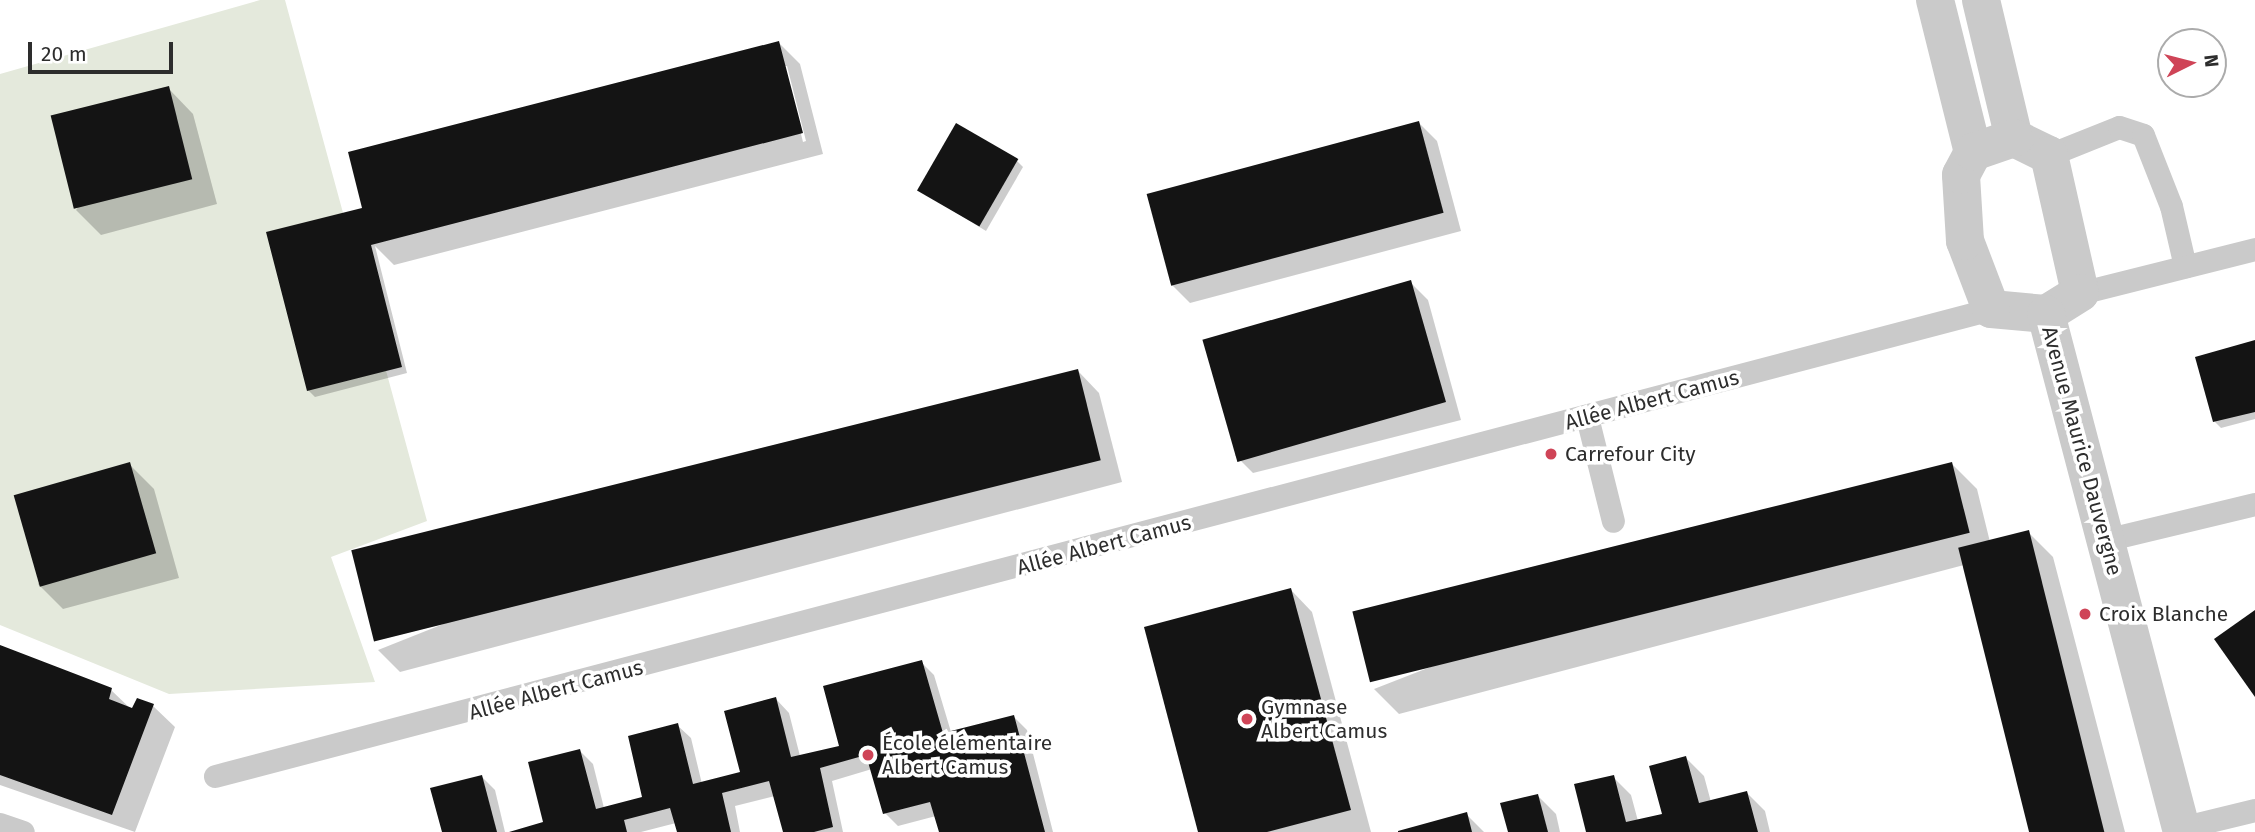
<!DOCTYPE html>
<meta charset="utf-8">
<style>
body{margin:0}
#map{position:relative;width:2255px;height:832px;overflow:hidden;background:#fff;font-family:"Fira Sans",sans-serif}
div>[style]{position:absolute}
.green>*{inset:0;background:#e4e9dc}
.shadow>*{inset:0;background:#0003}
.building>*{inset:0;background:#141414;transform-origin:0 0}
.service>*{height:23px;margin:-11.5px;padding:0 11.5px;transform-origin:11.5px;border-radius:11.5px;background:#cacaca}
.tertiary>*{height:38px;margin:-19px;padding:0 19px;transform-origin:19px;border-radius:19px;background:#cacaca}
.dots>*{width:19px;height:19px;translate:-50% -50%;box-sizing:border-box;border:4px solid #fff;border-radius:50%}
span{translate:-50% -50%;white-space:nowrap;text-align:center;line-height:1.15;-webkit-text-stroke:7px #fff;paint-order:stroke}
.street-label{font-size:21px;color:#2d2d2d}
.poi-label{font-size:21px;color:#2d2d2d}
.left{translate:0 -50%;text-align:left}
.north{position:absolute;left:2157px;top:28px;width:70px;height:70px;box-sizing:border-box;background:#fff;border:2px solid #ababab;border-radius:50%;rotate:84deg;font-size:19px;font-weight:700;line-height:28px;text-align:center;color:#2d2d2d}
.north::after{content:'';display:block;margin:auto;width:24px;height:32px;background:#cf4457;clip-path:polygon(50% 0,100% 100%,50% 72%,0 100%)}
.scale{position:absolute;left:28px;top:42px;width:145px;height:32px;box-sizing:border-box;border:4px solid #2d2d2d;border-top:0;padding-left:9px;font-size:21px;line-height:24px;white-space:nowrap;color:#2d2d2d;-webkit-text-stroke:5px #fff;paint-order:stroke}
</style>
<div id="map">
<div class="green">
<i style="clip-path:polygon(260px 0,285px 0,427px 521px,331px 557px,375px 682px,169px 694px,0 625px,0 74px)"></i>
</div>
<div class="shadow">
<i style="clip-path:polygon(evenodd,779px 43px,800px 64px,823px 154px,394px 265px,375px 246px,407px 373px,315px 397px,308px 390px,365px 214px,779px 43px,784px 66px,787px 66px,806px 141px,803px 142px,784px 66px)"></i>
<i style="clip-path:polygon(168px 88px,193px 114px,217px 204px,101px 235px,76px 210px)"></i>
<i style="clip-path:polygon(1419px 123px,1437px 141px,1461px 231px,1190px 303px,1172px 285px)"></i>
<i style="clip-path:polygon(1017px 161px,1023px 167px,986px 231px,919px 190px)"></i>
<i style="clip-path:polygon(1410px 282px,1428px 300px,1461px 420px,1253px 473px,1235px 455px)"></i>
<i style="clip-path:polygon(2255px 342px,2255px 419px,2221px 428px,2215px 422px)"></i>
<i style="clip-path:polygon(1078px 371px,1099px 393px,1122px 482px,400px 672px,378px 650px)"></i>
<i style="clip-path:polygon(129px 464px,154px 489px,179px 578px,63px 609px,38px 584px)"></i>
<i style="clip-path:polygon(1952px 464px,1977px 489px,1990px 542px,2028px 532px,2053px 557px,2125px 832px,2034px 832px,1964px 565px,1399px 714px,1374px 689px)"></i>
<i style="clip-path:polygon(1291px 590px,1312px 612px,1371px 832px,1200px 832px)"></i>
<i style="clip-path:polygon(0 647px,111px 690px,133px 711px,138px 700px,153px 706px,175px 727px,135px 832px,0 785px)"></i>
<i style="clip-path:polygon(921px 662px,934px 675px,951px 732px,1014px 717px,1027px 730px,1053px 832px,940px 832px,936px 816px,898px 826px,885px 813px,872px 769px,832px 781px,843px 832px,785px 832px,775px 796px,735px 806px,740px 832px,679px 832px,676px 823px,641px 832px,513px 832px,545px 824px,580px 751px,593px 764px,604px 808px,644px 799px,677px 725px,691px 738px,702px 784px,743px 773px,776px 699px,789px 713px,800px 756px,841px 747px)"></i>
<i style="clip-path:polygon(1686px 758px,1704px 776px,1711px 802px,1747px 793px,1765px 811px,1770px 832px,1588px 832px,1613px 777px,1631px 795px,1638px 821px,1664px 815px)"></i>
<i style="clip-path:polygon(481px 776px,495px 790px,505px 832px,444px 832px)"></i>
<i style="clip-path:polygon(1538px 796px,1556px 814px,1560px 832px,1510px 832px)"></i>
<i style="clip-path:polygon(1466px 814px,1484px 832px,1401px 832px)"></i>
</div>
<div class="building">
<i style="clip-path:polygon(779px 41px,803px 133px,371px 245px,402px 367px,307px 391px,266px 232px,362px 208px,348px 152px)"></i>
<i style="left:169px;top:86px;width:96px;height:122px;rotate:76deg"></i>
<i style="left:1419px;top:121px;width:95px;height:282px;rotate:75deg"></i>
<i style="left:956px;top:123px;width:72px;height:78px;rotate:30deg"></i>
<i style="left:1411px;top:280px;width:127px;height:217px;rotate:74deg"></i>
<i style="clip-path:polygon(2255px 340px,2255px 412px,2213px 422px,2195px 357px)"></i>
<i style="left:1078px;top:369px;width:94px;height:749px;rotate:76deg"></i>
<i style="left:130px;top:462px;width:95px;height:121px;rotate:74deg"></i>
<i style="left:1952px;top:462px;width:73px;height:618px;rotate:76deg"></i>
<i style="left:2029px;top:530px;width:312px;height:73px;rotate:76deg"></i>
<i style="clip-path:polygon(1291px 588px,1351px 810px,1267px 832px,1198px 832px,1144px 627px)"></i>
<i style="clip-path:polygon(2255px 610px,2255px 697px,2214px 639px)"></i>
<i style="clip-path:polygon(0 645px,112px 688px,109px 699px,132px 708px,137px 698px,154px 704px,112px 815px,0 775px)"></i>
<i style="clip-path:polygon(922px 660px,943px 733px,1014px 715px,1045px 832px,939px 832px,930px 802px,883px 814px,866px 755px,820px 768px,833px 827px,814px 832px,783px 832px,769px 781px,722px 793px,731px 832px,677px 832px,670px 808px,624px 820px,627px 832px,509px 832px,543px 822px,528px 762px,580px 749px,596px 809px,642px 797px,628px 736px,678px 723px,693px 784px,740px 772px,724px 711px,776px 697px,791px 757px,839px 746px,823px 686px)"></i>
<i style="clip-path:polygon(1686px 756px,1699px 803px,1747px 791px,1758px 832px,1586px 832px,1574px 784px,1614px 775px,1626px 822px,1662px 814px,1649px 766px)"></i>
<i style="clip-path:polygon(482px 775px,497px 832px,442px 832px,430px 788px)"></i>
<i style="clip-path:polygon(1538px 794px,1548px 832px,1508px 832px,1500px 803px)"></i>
<i style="clip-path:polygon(1467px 812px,1472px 832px,1398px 832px,1398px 831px)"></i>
</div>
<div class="service">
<i style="left:2049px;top:155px;width:75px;rotate:-21.8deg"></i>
<i style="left:2119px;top:127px;width:25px;rotate:18deg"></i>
<i style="left:2143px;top:135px;width:76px;rotate:68.5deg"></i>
<i style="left:2171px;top:206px;width:62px;rotate:76.9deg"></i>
<i style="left:2080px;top:293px;width:180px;rotate:-14.1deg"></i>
<i style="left:1587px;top:417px;width:107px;rotate:76deg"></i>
<i style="left:2105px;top:540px;width:154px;rotate:-13.5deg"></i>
<i style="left:215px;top:776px;width:1836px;rotate:-14.73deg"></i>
<i style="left:0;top:824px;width:24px;rotate:19deg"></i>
<i style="left:2181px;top:828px;width:76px;rotate:-13.7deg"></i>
</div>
<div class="tertiary">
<i style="left:1935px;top:0;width:157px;rotate:76deg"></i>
<i style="left:1981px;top:0;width:142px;rotate:76.6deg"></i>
<i style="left:2014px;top:138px;width:39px;rotate:26deg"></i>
<i style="left:2049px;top:155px;width:141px;rotate:77.3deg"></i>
<i style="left:2080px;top:293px;width:40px;rotate:148deg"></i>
<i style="left:2046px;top:314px;width:55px;rotate:-174.8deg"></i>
<i style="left:1991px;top:309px;width:73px;rotate:-110.9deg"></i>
<i style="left:1965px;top:241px;width:66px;rotate:-93.5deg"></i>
<i style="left:1961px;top:175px;width:26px;rotate:-62deg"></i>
<i style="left:1973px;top:152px;width:43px;rotate:-18.9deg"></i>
<i style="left:2046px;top:314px;width:536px;rotate:75.29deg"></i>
</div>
<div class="dots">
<i style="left:1551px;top:454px;background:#cf4457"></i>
<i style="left:2085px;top:614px;background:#cf4457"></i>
<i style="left:1247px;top:719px;background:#cf4457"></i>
<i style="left:868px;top:755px;background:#cf4457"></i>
</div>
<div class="street-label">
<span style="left:1652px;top:400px;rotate:-15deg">Allée Albert Camus</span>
<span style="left:2082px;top:451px;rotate:75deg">Avenue Maurice Dauvergne</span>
<span style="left:1104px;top:545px;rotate:-15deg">Allée Albert Camus</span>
<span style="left:556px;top:690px;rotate:-15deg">Allée Albert Camus</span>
</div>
<div class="poi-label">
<span class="left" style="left:1565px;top:454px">Carrefour City</span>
<span class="left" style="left:2099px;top:614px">Croix Blanche</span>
<span class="left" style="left:1261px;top:719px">Gymnase<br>Albert Camus</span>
<span class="left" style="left:882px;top:755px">École élémentaire<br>Albert Camus</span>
</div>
<div class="north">N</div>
<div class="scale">20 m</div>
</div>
